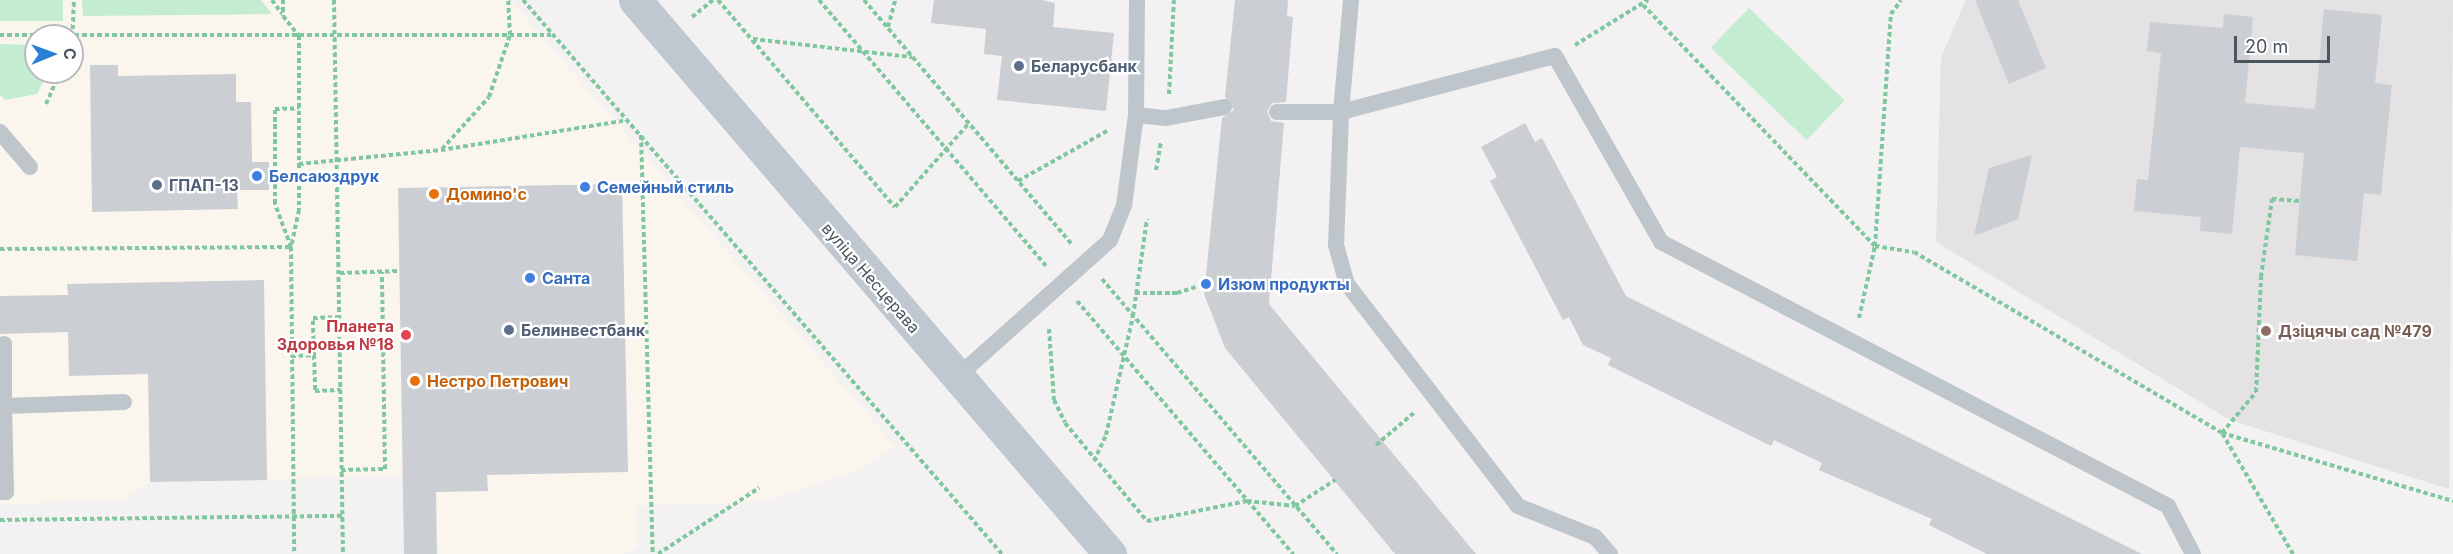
<!DOCTYPE html>
<meta charset="utf-8">
<style>
body{margin:0}
#map{position:relative;width:2453px;height:554px;overflow:hidden;background:#f3f1f1;font-family:Inter,sans-serif}
div>[style]{position:absolute}
.commercial>*{inset:0;background:#fbf6ed}
.education>*{inset:0;background:#e4e2e2}
.green>*{inset:0;background:#c4ecd1;transform-origin:0 0}
.building>*{inset:0;background:#cbced3}
.path>*{height:4px;margin-top:-2px;transform-origin:0;background:repeating-linear-gradient(90deg,#7fc79f 0 4.5px,transparent 0 7.5px)}
.service>*{height:16px;margin:-8px;padding:0 8px;transform-origin:8px;border-radius:8px;background:#bec6cc}
.secondary>*{height:33px;margin:-16.5px;padding:0 16.5px;transform-origin:16.5px;border-radius:16.5px;background:#bfc8d1}
.dots>*{width:16px;height:16px;translate:-50% -50%;box-sizing:border-box;border:3px solid #fff;border-radius:50%}
span{translate:-50% -50%;white-space:nowrap;text-align:center;line-height:1.15;-webkit-text-stroke:4.5px #fff;paint-order:stroke}
.service-label{font-size:16px;color:#4e5e75;font-weight:700}
.left{translate:0 -50%;text-align:left}
.shop-label{font-size:16px;color:#366cbe;font-weight:700}
.food-label{font-size:16px;color:#c56008;font-weight:700}
.street-label{font-size:16px;color:#4a555d}
.health-label{font-size:16px;color:#be3a42;font-weight:700}
.right{translate:-100% -50%;text-align:right}
.education-label{font-size:16px;color:#785e54;font-weight:700}
.north{position:absolute;left:24px;top:24px;width:60px;height:60px;box-sizing:border-box;background:#fff;border:2px solid #b7bbbe;border-radius:50%;rotate:89deg;font-size:16px;font-weight:700;line-height:24px;text-align:center;color:#4a555d}
.north::after{content:'';display:block;margin:auto;width:21px;height:27px;background:#2a7fd4;clip-path:polygon(50% 0,100% 100%,50% 72%,0 100%)}
.scale{position:absolute;left:2234px;top:36px;width:96px;height:27px;box-sizing:border-box;border:3px solid #4a555d;border-top:0;padding-left:8px;font-size:18px;line-height:21px;white-space:nowrap;color:#4a555d;-webkit-text-stroke:4px #fff;paint-order:stroke}
</style>
<div id="map">
<div class="commercial">
<i style="clip-path:polygon(evenodd,0 0,510px 0,896px 447px,859px 469px,763px 502px,636px 506px,637px 546px,623px 554px,404px 554px,403px 476px,150px 482px,122px 500px,0 504px,0 0,36px 36px,72px 36px,72px 72px,36px 72px,36px 36px)"></i>
</div>
<div class="education">
<i style="clip-path:polygon(1966px 0,2453px 0,2449px 489px,2230px 420px,1936px 242px,1941px 57px)"></i>
</div>
<div class="green">
<i style="left:0;top:0;width:63px;height:21px"></i>
<i style="clip-path:polygon(82px 0,261px 0,272px 14px,83px 16px)"></i>
<i style="left:1749px;top:8px;width:133px;height:55px;rotate:44deg"></i>
<i style="clip-path:polygon(0 44px,36px 45px,36px 72px,48px 72px,37px 94px,5px 100px,0 95px)"></i>
</div>
<div class="building">
<i style="clip-path:polygon(934px 0,1042px 0,1055px 3px,1053px 27px,1114px 33px,1106px 111px,997px 100px,1002px 56px,984px 54px,986px 29px,931px 23px)"></i>
<i style="clip-path:polygon(1235px 0,1288px 0,1287px 16px,1293px 17px,1286px 102px,1272px 103px,1267px 111px,1271px 121px,1284px 123px,1269px 304px,1476px 554px,1395px 554px,1225px 348px,1204px 294px,1222px 118px,1234px 110px,1225px 97px)"></i>
<i style="clip-path:polygon(1975px 0,2018px 0,2046px 68px,2009px 84px)"></i>
<i style="clip-path:polygon(2324px 9px,2382px 15px,2375px 83px,2392px 85px,2381px 195px,2364px 193px,2357px 261px,2295px 255px,2304px 153px,2240px 147px,2232px 234px,2200px 231px,2201px 217px,2134px 211px,2137px 179px,2148px 180px,2161px 53px,2147px 51px,2150px 22px,2223px 28px,2224px 14px,2253px 17px,2245px 103px,2315px 109px)"></i>
<i style="clip-path:polygon(90px 65px,118px 65px,118px 76px,236px 74px,236px 102px,251px 102px,252px 162px,269px 162px,269px 190px,237px 190px,238px 209px,92px 212px)"></i>
<i style="clip-path:polygon(1525px 123px,1535px 142px,1542px 138px,1626px 296px,2142px 554px,1987px 554px,1929px 525px,1932px 519px,1819px 470px,1822px 463px,1774px 440px,1771px 446px,1608px 365px,1611px 358px,1583px 345px,1569px 317px,1563px 320px,1490px 181px,1497px 177px,1481px 147px)"></i>
<i style="clip-path:polygon(2032px 155px,2018px 219px,1974px 236px,1989px 168px)"></i>
<i style="clip-path:polygon(622px 184px,628px 472px,487px 475px,488px 491px,436px 492px,437px 554px,404px 554px,398px 188px)"></i>
<i style="clip-path:polygon(264px 280px,267px 480px,150px 482px,148px 374px,69px 376px,68px 332px,0 334px,0 296px,68px 295px,67px 284px)"></i>
</div>
<div class="path">
<i style="left:272px;top:0;width:17px;rotate:54deg"></i>
<i style="left:283px;top:0;width:16px;rotate:90deg"></i>
<i style="left:283px;top:16px;width:26px;rotate:51deg"></i>
<i style="left:299px;top:36px;width:174px;rotate:90deg"></i>
<i style="left:299px;top:210px;width:38px;rotate:102deg"></i>
<i style="left:291px;top:247px;width:307px;rotate:89.4deg"></i>
<i style="left:334px;top:0;width:554px;rotate:89.07deg"></i>
<i style="left:523px;top:0;width:732px;rotate:49.15deg"></i>
<i style="left:718px;top:0;width:272px;rotate:49.5deg"></i>
<i style="left:895px;top:207px;width:112px;rotate:-48.6deg"></i>
<i style="left:819px;top:0;width:350px;rotate:49.5deg"></i>
<i style="left:864px;top:0;width:321px;rotate:49.6deg"></i>
<i style="left:1643px;top:5px;width:335px;rotate:46.1deg"></i>
<i style="left:1875px;top:246px;width:39px;rotate:9deg"></i>
<i style="left:1914px;top:252px;width:357px;rotate:30.4deg"></i>
<i style="left:2222px;top:433px;width:241px;rotate:16.4deg"></i>
<i style="left:692px;top:17px;width:27px;rotate:-39deg"></i>
<i style="left:888px;top:27px;width:28px;rotate:-75deg"></i>
<i style="left:0;top:35px;width:551px"></i>
<i style="left:753px;top:39px;width:160px;rotate:6.5deg"></i>
<i style="left:72px;top:44px;width:44px;rotate:-87.4deg"></i>
<i style="left:1575px;top:45px;width:86px;rotate:-31.7deg"></i>
<i style="left:1169px;top:94px;width:94px;rotate:-87deg"></i>
<i style="left:46px;top:104px;width:35px;rotate:-66deg"></i>
<i style="left:641px;top:135px;width:419px;rotate:88.4deg"></i>
<i style="left:442px;top:149px;width:70px;rotate:-47.9deg"></i>
<i style="left:489px;top:97px;width:65px;rotate:-71.3deg"></i>
<i style="left:510px;top:35px;width:35px;rotate:-93deg"></i>
<i style="left:299px;top:164px;width:143px;rotate:-5.6deg"></i>
<i style="left:441px;top:150px;width:189px;rotate:-9.1deg"></i>
<i style="left:1156px;top:170px;width:28px;rotate:-80deg"></i>
<i style="left:1018px;top:181px;width:104px;rotate:-29.3deg"></i>
<i style="left:0;top:249px;width:291px;rotate:-0.4deg"></i>
<i style="left:291px;top:247px;width:46px;rotate:-110.4deg"></i>
<i style="left:275px;top:204px;width:95px;rotate:-90deg"></i>
<i style="left:275px;top:109px;width:24px;rotate:-2deg"></i>
<i style="left:340px;top:273px;width:59px;rotate:-1.9deg"></i>
<i style="left:1102px;top:279px;width:362px;rotate:49.5deg"></i>
<i style="left:1135px;top:293px;width:42px"></i>
<i style="left:1177px;top:293px;width:29px;rotate:-18deg"></i>
<i style="left:1077px;top:301px;width:333px;rotate:49.5deg"></i>
<i style="left:1859px;top:318px;width:74px;rotate:-77.5deg"></i>
<i style="left:1875px;top:246px;width:233px;rotate:-86.1deg"></i>
<i style="left:1891px;top:14px;width:17px;rotate:-54deg"></i>
<i style="left:1049px;top:329px;width:71px;rotate:86deg"></i>
<i style="left:1054px;top:400px;width:25px;rotate:64deg"></i>
<i style="left:1065px;top:423px;width:128px;rotate:50.1deg"></i>
<i style="left:1147px;top:521px;width:102px;rotate:-11.3deg"></i>
<i style="left:1247px;top:501px;width:48px;rotate:5.9deg"></i>
<i style="left:1295px;top:506px;width:48px;rotate:-33deg"></i>
<i style="left:314px;top:355px;width:37px;rotate:-92deg"></i>
<i style="left:313px;top:318px;width:27px;rotate:-2deg"></i>
<i style="left:291px;top:356px;width:23px;rotate:-2deg"></i>
<i style="left:314px;top:355px;width:36px;rotate:88deg"></i>
<i style="left:315px;top:391px;width:26px;rotate:-2deg"></i>
<i style="left:1376px;top:445px;width:51px;rotate:-40.2deg"></i>
<i style="left:1094px;top:461px;width:29px;rotate:-65deg"></i>
<i style="left:1106px;top:435px;width:122px;rotate:-77.2deg"></i>
<i style="left:1133px;top:316px;width:98px;rotate:-81.8deg"></i>
<i style="left:341px;top:470px;width:44px;rotate:-1.3deg"></i>
<i style="left:385px;top:469px;width:197px;rotate:-90.9deg"></i>
<i style="left:0;top:520px;width:343px;rotate:-0.7deg"></i>
<i style="left:658px;top:554px;width:121px;rotate:-33.2deg"></i>
<i style="left:2293px;top:554px;width:140px;rotate:-120.4deg"></i>
<i style="left:2222px;top:433px;width:53px;rotate:-50.3deg"></i>
<i style="left:2256px;top:392px;width:115px;rotate:-87.5deg"></i>
<i style="left:2261px;top:277px;width:79px;rotate:-82deg"></i>
<i style="left:2272px;top:199px;width:28px;rotate:4deg"></i>
</div>
<div class="service">
<i style="left:1277px;top:112px;width:64px"></i>
<i style="left:1341px;top:112px;width:112px;rotate:-84.9deg"></i>
<i style="left:1136px;top:115px;width:30px;rotate:6deg"></i>
<i style="left:1166px;top:118px;width:59px;rotate:-10.7deg"></i>
<i style="left:0;top:132px;width:46px;rotate:49.4deg"></i>
<i style="left:4px;top:344px;width:62px;rotate:90deg"></i>
<i style="left:957px;top:377px;width:205px;rotate:-41.8deg"></i>
<i style="left:1110px;top:240px;width:37px;rotate:-68deg"></i>
<i style="left:1124px;top:206px;width:92px;rotate:-82.5deg"></i>
<i style="left:1136px;top:115px;width:115px;rotate:-89.5deg"></i>
<i style="left:0;top:492px;width:6px"></i>
<i style="left:6px;top:492px;width:86px;rotate:-91.3deg"></i>
<i style="left:4px;top:406px;width:120px;rotate:-1.9deg"></i>
<i style="left:1610px;top:554px;width:23px;rotate:-131deg"></i>
<i style="left:1595px;top:537px;width:83px;rotate:-158.1deg"></i>
<i style="left:1518px;top:506px;width:280px;rotate:-127.6deg"></i>
<i style="left:1347px;top:284px;width:41px;rotate:-105.8deg"></i>
<i style="left:1336px;top:245px;width:133px;rotate:-87.8deg"></i>
<i style="left:1341px;top:112px;width:221px;rotate:-14.7deg"></i>
<i style="left:1555px;top:56px;width:214px;rotate:60.3deg"></i>
<i style="left:1661px;top:242px;width:572px;rotate:27.51deg"></i>
<i style="left:2168px;top:506px;width:54px;rotate:62.5deg"></i>
</div>
<div class="secondary">
<i style="left:635px;top:0;width:730px;rotate:49.39deg"></i>
</div>
<div class="dots">
<i style="left:1019px;top:66px;background:#5c6f8a"></i>
<i style="left:257px;top:176px;background:#3f7fe0"></i>
<i style="left:157px;top:185px;background:#5c6f8a"></i>
<i style="left:585px;top:187px;background:#3f7fe0"></i>
<i style="left:434px;top:194px;background:#e8710a"></i>
<i style="left:530px;top:278px;background:#3f7fe0"></i>
<i style="left:1206px;top:284px;background:#3f7fe0"></i>
<i style="left:509px;top:330px;background:#5c6f8a"></i>
<i style="left:2266px;top:331px;background:#8d6e63"></i>
<i style="left:406px;top:335px;background:#e0444e"></i>
<i style="left:415px;top:381px;background:#e8710a"></i>
</div>
<div class="service-label">
<span class="left" style="left:1031px;top:66px">Беларусбанк</span>
<span class="left" style="left:169px;top:185px">ГПАП-13</span>
<span class="left" style="left:521px;top:330px">Белинвестбанк</span>
</div>
<div class="shop-label">
<span class="left" style="left:269px;top:176px">Белсаюздрук</span>
<span class="left" style="left:597px;top:187px">Семейный стиль</span>
<span class="left" style="left:542px;top:278px">Санта</span>
<span class="left" style="left:1218px;top:284px">Изюм продукты</span>
</div>
<div class="food-label">
<span class="left" style="left:446px;top:194px">Домино'c</span>
<span class="left" style="left:427px;top:381px">Нестро Петрович</span>
</div>
<div class="street-label">
<span style="left:871px;top:278px;rotate:49deg">вуліца Несцерава</span>
</div>
<div class="health-label">
<span class="right" style="left:394px;top:335px">Планета<br>Здоровья №18</span>
</div>
<div class="education-label">
<span class="left" style="left:2278px;top:331px">Дзіцячы сад №479</span>
</div>
<div class="north">С</div>
<div class="scale">20 m</div>
</div>
